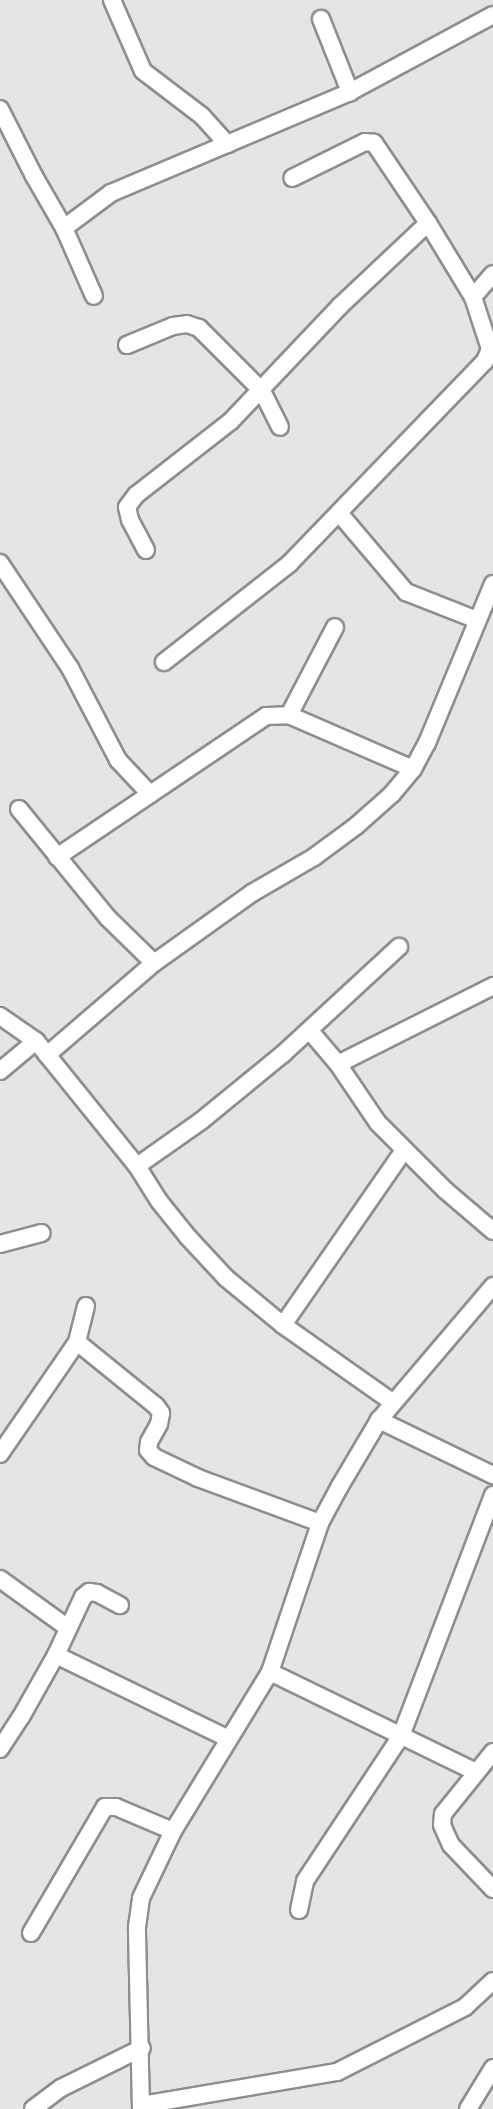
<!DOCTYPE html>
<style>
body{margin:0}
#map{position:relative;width:493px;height:2109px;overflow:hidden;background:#e4e5e7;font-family:Arial,sans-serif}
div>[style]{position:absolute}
.roads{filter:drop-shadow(2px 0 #8e8e91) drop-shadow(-2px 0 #8e8e91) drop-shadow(0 2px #8e8e91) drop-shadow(0 -2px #8e8e91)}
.minor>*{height:16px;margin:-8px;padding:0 8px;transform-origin:8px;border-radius:8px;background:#fff}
span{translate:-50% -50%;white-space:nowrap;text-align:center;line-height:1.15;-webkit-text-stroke:4.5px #e4e5e7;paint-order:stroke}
</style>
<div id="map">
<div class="roads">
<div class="minor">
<i style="left:112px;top:0;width:77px;rotate:66.4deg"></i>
<i style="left:143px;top:71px;width:74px;rotate:37.3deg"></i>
<i style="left:202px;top:116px;width:38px;rotate:48deg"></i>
<i style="left:321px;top:19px;width:79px;rotate:68.3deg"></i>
<i style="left:0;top:109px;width:75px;rotate:63.1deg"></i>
<i style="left:34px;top:176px;width:60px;rotate:60deg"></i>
<i style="left:64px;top:228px;width:74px;rotate:66.2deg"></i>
<i style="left:64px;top:228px;width:59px;rotate:-36.7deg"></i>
<i style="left:111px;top:193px;width:259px;rotate:-22.9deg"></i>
<i style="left:350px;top:92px;width:162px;rotate:-28.3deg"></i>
<i style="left:473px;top:297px;width:30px;rotate:-49deg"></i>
<i style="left:127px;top:345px;width:50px;rotate:-22.4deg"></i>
<i style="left:173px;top:326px;width:14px;rotate:-8deg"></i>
<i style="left:187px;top:324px;width:13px;rotate:18deg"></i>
<i style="left:199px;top:328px;width:89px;rotate:45deg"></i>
<i style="left:262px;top:391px;width:40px;rotate:63.4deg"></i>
<i style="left:339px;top:513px;width:104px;rotate:49.7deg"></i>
<i style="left:406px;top:592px;width:76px;rotate:21.5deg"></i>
<i style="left:146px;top:550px;width:34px;rotate:-118deg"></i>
<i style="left:130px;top:520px;width:13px;rotate:-103deg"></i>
<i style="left:127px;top:507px;width:15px;rotate:-53deg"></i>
<i style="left:136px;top:495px;width:120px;rotate:-37.9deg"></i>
<i style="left:231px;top:421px;width:158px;rotate:-46.5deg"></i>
<i style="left:340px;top:306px;width:121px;rotate:-43.3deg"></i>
<i style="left:0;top:563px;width:126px;rotate:56.3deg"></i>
<i style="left:70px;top:668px;width:104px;rotate:62.4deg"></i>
<i style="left:118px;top:760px;width:47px;rotate:46.7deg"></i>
<i style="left:164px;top:662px;width:159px;rotate:-38.1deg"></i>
<i style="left:289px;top:564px;width:282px;rotate:-46deg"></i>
<i style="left:485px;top:361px;width:13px;rotate:-67deg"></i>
<i style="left:490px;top:349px;width:55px;rotate:-108.1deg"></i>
<i style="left:473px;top:297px;width:87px;rotate:-121.3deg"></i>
<i style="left:428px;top:223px;width:97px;rotate:-124deg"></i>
<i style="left:374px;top:143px;width:9px;rotate:-174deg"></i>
<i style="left:365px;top:142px;width:81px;rotate:153.7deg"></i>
<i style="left:289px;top:715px;width:135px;rotate:23.5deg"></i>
<i style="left:19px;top:809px;width:141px;rotate:50.8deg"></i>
<i style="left:108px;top:918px;width:64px;rotate:44.4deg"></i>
<i style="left:57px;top:857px;width:252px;rotate:-34deg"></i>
<i style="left:266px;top:716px;width:23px;rotate:-2deg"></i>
<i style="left:289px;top:715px;width:99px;rotate:-62.4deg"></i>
<i style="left:0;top:1016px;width:44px;rotate:34.8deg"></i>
<i style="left:36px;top:1041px;width:161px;rotate:51.1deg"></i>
<i style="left:137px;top:1166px;width:41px;rotate:57.8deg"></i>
<i style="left:159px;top:1201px;width:45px;rotate:51.3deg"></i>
<i style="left:187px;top:1236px;width:57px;rotate:47.1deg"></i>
<i style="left:226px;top:1278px;width:74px;rotate:39.5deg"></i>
<i style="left:283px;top:1325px;width:133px;rotate:35.2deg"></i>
<i style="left:310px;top:1031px;width:43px;rotate:49.7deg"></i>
<i style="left:338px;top:1064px;width:71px;rotate:55.9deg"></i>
<i style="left:378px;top:1123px;width:95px;rotate:45deg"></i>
<i style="left:445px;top:1190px;width:63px;rotate:40.5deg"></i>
<i style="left:47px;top:1055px;width:141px;rotate:-40.7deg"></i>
<i style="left:154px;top:963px;width:120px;rotate:-35.5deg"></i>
<i style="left:252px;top:893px;width:72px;rotate:-30.1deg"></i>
<i style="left:314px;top:857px;width:52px;rotate:-36.4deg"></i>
<i style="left:356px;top:826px;width:48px;rotate:-41.6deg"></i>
<i style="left:392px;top:794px;width:33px;rotate:-50deg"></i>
<i style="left:413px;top:769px;width:30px;rotate:-62deg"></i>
<i style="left:427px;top:743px;width:172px;rotate:-67.5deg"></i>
<i style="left:338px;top:1064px;width:174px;rotate:-26.7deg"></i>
<i style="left:0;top:1071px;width:47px;rotate:-39.8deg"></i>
<i style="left:137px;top:1166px;width:78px;rotate:-35.1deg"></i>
<i style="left:201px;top:1121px;width:106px;rotate:-39.3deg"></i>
<i style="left:283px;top:1054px;width:158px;rotate:-42.7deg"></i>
<i style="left:0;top:1244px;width:43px;rotate:-14.7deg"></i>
<i style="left:283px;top:1325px;width:213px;rotate:-55.3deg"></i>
<i style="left:77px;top:1342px;width:102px;rotate:39deg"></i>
<i style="left:156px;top:1406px;width:9px;rotate:54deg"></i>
<i style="left:161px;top:1413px;width:11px;rotate:100deg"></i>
<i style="left:159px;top:1424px;width:21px;rotate:119deg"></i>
<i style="left:149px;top:1442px;width:8px;rotate:97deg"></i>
<i style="left:148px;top:1450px;width:9px;rotate:49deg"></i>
<i style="left:154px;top:1457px;width:49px;rotate:25.5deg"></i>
<i style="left:198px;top:1478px;width:130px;rotate:20.2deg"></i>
<i style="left:379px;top:1420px;width:127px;rotate:25.8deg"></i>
<i style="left:0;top:1454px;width:136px;rotate:-55.5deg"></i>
<i style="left:77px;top:1342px;width:37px;rotate:-76deg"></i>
<i style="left:0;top:1579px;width:84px;rotate:35.8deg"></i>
<i style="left:56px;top:1655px;width:192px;rotate:25.9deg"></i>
<i style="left:270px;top:1672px;width:229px;rotate:25.9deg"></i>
<i style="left:0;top:1749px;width:38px;rotate:-57deg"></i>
<i style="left:21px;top:1717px;width:71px;rotate:-60.6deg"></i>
<i style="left:56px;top:1655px;width:64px;rotate:-65deg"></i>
<i style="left:83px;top:1597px;width:8px;rotate:-40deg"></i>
<i style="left:89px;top:1592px;width:8px;rotate:7deg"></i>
<i style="left:97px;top:1593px;width:26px;rotate:28deg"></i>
<i style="left:493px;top:1752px;width:80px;rotate:128.9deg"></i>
<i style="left:443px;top:1814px;width:11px;rotate:95deg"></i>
<i style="left:442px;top:1825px;width:22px;rotate:66deg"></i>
<i style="left:451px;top:1845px;width:61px;rotate:46.3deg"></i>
<i style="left:299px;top:1910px;width:30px;rotate:-78deg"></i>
<i style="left:305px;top:1881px;width:174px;rotate:-56.5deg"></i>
<i style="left:401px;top:1736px;width:258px;rotate:-69.1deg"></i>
<i style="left:31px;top:1933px;width:146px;rotate:-59.6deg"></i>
<i style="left:105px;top:1807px;width:11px"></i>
<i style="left:116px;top:1807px;width:62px;rotate:22.8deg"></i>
<i style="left:142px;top:2105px;width:198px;rotate:-9.6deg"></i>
<i style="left:337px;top:2072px;width:144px;rotate:-26.9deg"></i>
<i style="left:465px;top:2007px;width:38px;rotate:-43deg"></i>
<i style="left:33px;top:2109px;width:35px;rotate:-37deg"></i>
<i style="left:61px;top:2088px;width:90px;rotate:-26.3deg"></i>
<i style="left:141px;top:2109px;width:182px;rotate:-91.3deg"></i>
<i style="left:137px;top:1927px;width:29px;rotate:-82deg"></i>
<i style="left:141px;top:1898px;width:74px;rotate:-64.5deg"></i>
<i style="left:173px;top:1831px;width:186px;rotate:-58.6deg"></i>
<i style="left:270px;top:1672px;width:157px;rotate:-71.4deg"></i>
<i style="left:320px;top:1523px;width:42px;rotate:-61.6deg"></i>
<i style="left:340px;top:1486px;width:77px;rotate:-59.4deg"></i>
<i style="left:379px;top:1420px;width:176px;rotate:-49.6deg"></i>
<i style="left:468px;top:2109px;width:48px;rotate:-58.6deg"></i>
</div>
</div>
</div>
